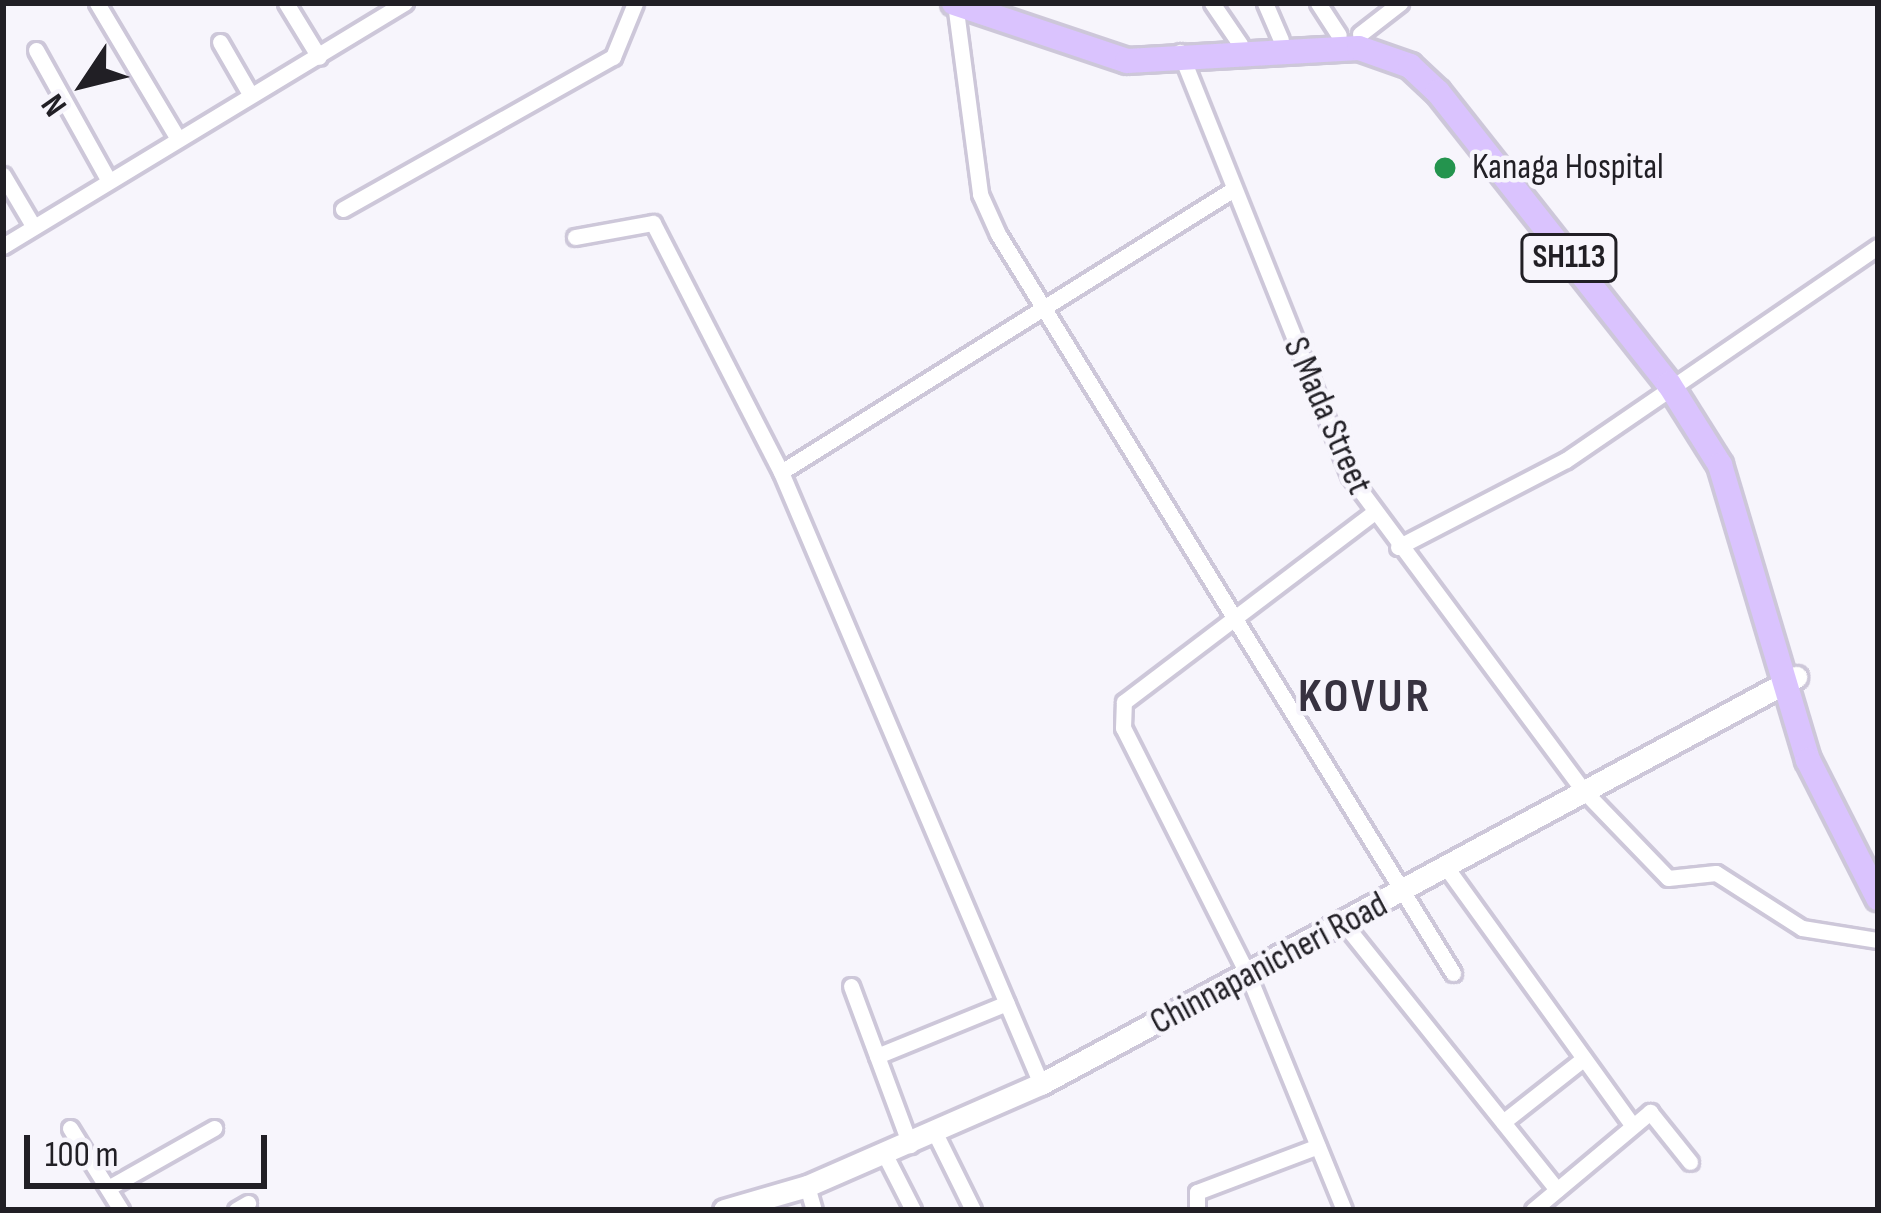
<!DOCTYPE html>
<style>
body{margin:0}
#map{position:relative;width:1881px;height:1213px;overflow:hidden;background:#f7f5fc;font-family:"Sofia Sans Condensed",sans-serif}
div>[style]{position:absolute}
.roads{filter:drop-shadow(3px 0 #cdc7d9) drop-shadow(-3px 0 #cdc7d9) drop-shadow(0 3px #cdc7d9) drop-shadow(0 -3px #cdc7d9)}
.street>*{height:15px;margin:-7.5px;padding:0 7.5px;transform-origin:7.5px;border-radius:7.5px;background:#fff}
.secondary>*{height:21px;margin:-10.5px;padding:0 10.5px;transform-origin:10.5px;border-radius:10.5px;background:#fff}
.primary>*{height:24px;margin:-12px;padding:0 12px;transform-origin:12px;border-radius:12px;background:#dac3fe}
.dots>*{width:33px;height:33px;translate:-50% -50%;box-sizing:border-box;border:6px solid #f7f5fc;border-radius:50%}
span{translate:-50% -50%;white-space:nowrap;text-align:center;line-height:1.15;-webkit-text-stroke:9px #f7f5fc;paint-order:stroke}
.shield-label span{padding:3px 9px;background:#f7f5fc;border:3px solid;border-radius:9px;-webkit-text-stroke-width:0}
.shield-label{font-size:33px;color:#211f25;font-weight:700}
.poi-label{font-size:36px;color:#211f25}
.left{translate:0 -50%;text-align:left}
.street-label{font-size:36px;color:#211f25}
.district-label{font-size:48px;color:#373240;font-weight:700;letter-spacing:3px}
.frame{position:absolute;inset:0;border:6px solid #211f25;pointer-events:none}
.north{position:absolute;left:24px;top:24px;width:120px;height:120px;-webkit-text-stroke:9px #f7f5fc;paint-order:stroke;rotate:235deg;font-size:33px;font-weight:700;line-height:48px;text-align:center;color:#211f25}
.north::after{content:'';display:block;margin:auto;width:42px;height:54px;background:#211f25;clip-path:polygon(50% 0,100% 100%,50% 72%,0 100%)}
.scale{position:absolute;left:24px;top:1135px;width:243px;height:54px;box-sizing:border-box;border:6px solid #211f25;border-top:0;padding-left:15px;font-size:36px;line-height:42px;white-space:nowrap;color:#211f25;-webkit-text-stroke:9px #f7f5fc;paint-order:stroke}
</style>
<div id="map">
<div class="roads">
<div class="street">
<i style="left:97px;top:3px;width:152px;rotate:59.2deg"></i>
<i style="left:286px;top:3px;width:63px;rotate:58.6deg"></i>
<i style="left:955px;top:3px;width:193px;rotate:82.5deg"></i>
<i style="left:980px;top:194px;width:44px;rotate:65.8deg"></i>
<i style="left:998px;top:234px;width:868px;rotate:58.38deg"></i>
<i style="left:1212px;top:3px;width:50px;rotate:55.7deg"></i>
<i style="left:1265px;top:3px;width:40px;rotate:66.6deg"></i>
<i style="left:1318px;top:3px;width:38px;rotate:57deg"></i>
<i style="left:1360px;top:34px;width:51px;rotate:-37.8deg"></i>
<i style="left:220px;top:42px;width:60px;rotate:60deg"></i>
<i style="left:36px;top:50px;width:144px;rotate:60.9deg"></i>
<i style="left:1180px;top:52px;width:456px;rotate:68.2deg"></i>
<i style="left:1349px;top:475px;width:392px;rotate:53.4deg"></i>
<i style="left:1583px;top:790px;width:122px;rotate:46deg"></i>
<i style="left:1668px;top:878px;width:48px;rotate:-5.9deg"></i>
<i style="left:1716px;top:873px;width:102px;rotate:32.6deg"></i>
<i style="left:1802px;top:928px;width:77px;rotate:9deg"></i>
<i style="left:3px;top:175px;width:57px;rotate:59.4deg"></i>
<i style="left:343px;top:209px;width:310px;rotate:-29.4deg"></i>
<i style="left:613px;top:57px;width:58px;rotate:-67.8deg"></i>
<i style="left:575px;top:237px;width:79px;rotate:-10.2deg"></i>
<i style="left:653px;top:223px;width:280px;rotate:62.8deg"></i>
<i style="left:3px;top:246px;width:470px;rotate:-31.2deg"></i>
<i style="left:1398px;top:547px;width:189px;rotate:-27.4deg"></i>
<i style="left:1566px;top:460px;width:378px;rotate:-34.4deg"></i>
<i style="left:1446px;top:867px;width:319px;rotate:54.2deg"></i>
<i style="left:1345px;top:925px;width:339px;rotate:51.3deg"></i>
<i style="left:851px;top:986px;width:170px;rotate:69.6deg"></i>
<i style="left:877px;top:1056px;width:140px;rotate:-22.2deg"></i>
<i style="left:1041px;top:1084px;width:665px;rotate:-113.02deg"></i>
<i style="left:781px;top:472px;width:528px;rotate:-32.01deg"></i>
<i style="left:1503px;top:1122px;width:102px;rotate:-38.2deg"></i>
<i style="left:70px;top:1128px;width:97px;rotate:58.1deg"></i>
<i style="left:935px;top:1133px;width:86px;rotate:63.7deg"></i>
<i style="left:885px;top:1155px;width:62px;rotate:63deg"></i>
<i style="left:807px;top:1186px;width:25px;rotate:74deg"></i>
<i style="left:108px;top:1188px;width:122px;rotate:-29.5deg"></i>
<i style="left:236px;top:1210px;width:14px;rotate:-30deg"></i>
<i style="left:1197px;top:1210px;width:18px;rotate:-90deg"></i>
<i style="left:1197px;top:1192px;width:129px;rotate:-20.8deg"></i>
<i style="left:1344px;top:1210px;width:252px;rotate:-112.2deg"></i>
<i style="left:1249px;top:977px;width:279px;rotate:-116.8deg"></i>
<i style="left:1123px;top:728px;width:26px;rotate:-88deg"></i>
<i style="left:1124px;top:702px;width:311px;rotate:-37.2deg"></i>
<i style="left:1533px;top:1210px;width:153px;rotate:-39.9deg"></i>
<i style="left:1650px;top:1112px;width:64px;rotate:51.3deg"></i>
</div>
<div class="secondary">
<i style="left:724px;top:1210px;width:86px;rotate:-16.1deg"></i>
<i style="left:807px;top:1186px;width:255px;rotate:-23.6deg"></i>
<i style="left:1041px;top:1084px;width:858px;rotate:-28.33deg"></i>
</div>
<div class="primary">
<i style="left:954px;top:3px;width:182px;rotate:18.5deg"></i>
<i style="left:1127px;top:61px;width:232px;rotate:-3.2deg"></i>
<i style="left:1359px;top:48px;width:54px;rotate:19.4deg"></i>
<i style="left:1410px;top:66px;width:38px;rotate:43deg"></i>
<i style="left:1438px;top:92px;width:372px;rotate:51.7deg"></i>
<i style="left:1669px;top:384px;width:96px;rotate:57.8deg"></i>
<i style="left:1720px;top:465px;width:308px;rotate:73.4deg"></i>
<i style="left:1808px;top:760px;width:155px;rotate:63.1deg"></i>
</div>
</div>
<div class="dots">
<i style="left:1445px;top:168px;background:#24944e"></i>
</div>
<div class="shield-label">
<span style="left:1569px;top:258px">SH113</span>
</div>
<div class="poi-label">
<span class="left" style="left:1472px;top:168px">Kanaga Hospital</span>
</div>
<div class="street-label">
<span style="left:1327px;top:416px;rotate:66deg">S Mada Street</span>
<span style="left:1269px;top:964px;rotate:-28deg">Chinnapanicheri Road</span>
</div>
<div class="district-label">
<span style="left:1365px;top:697px">KOVUR</span>
</div>
<div class="frame"></div>
<div class="north">N</div>
<div class="scale">100 m</div>
</div>
